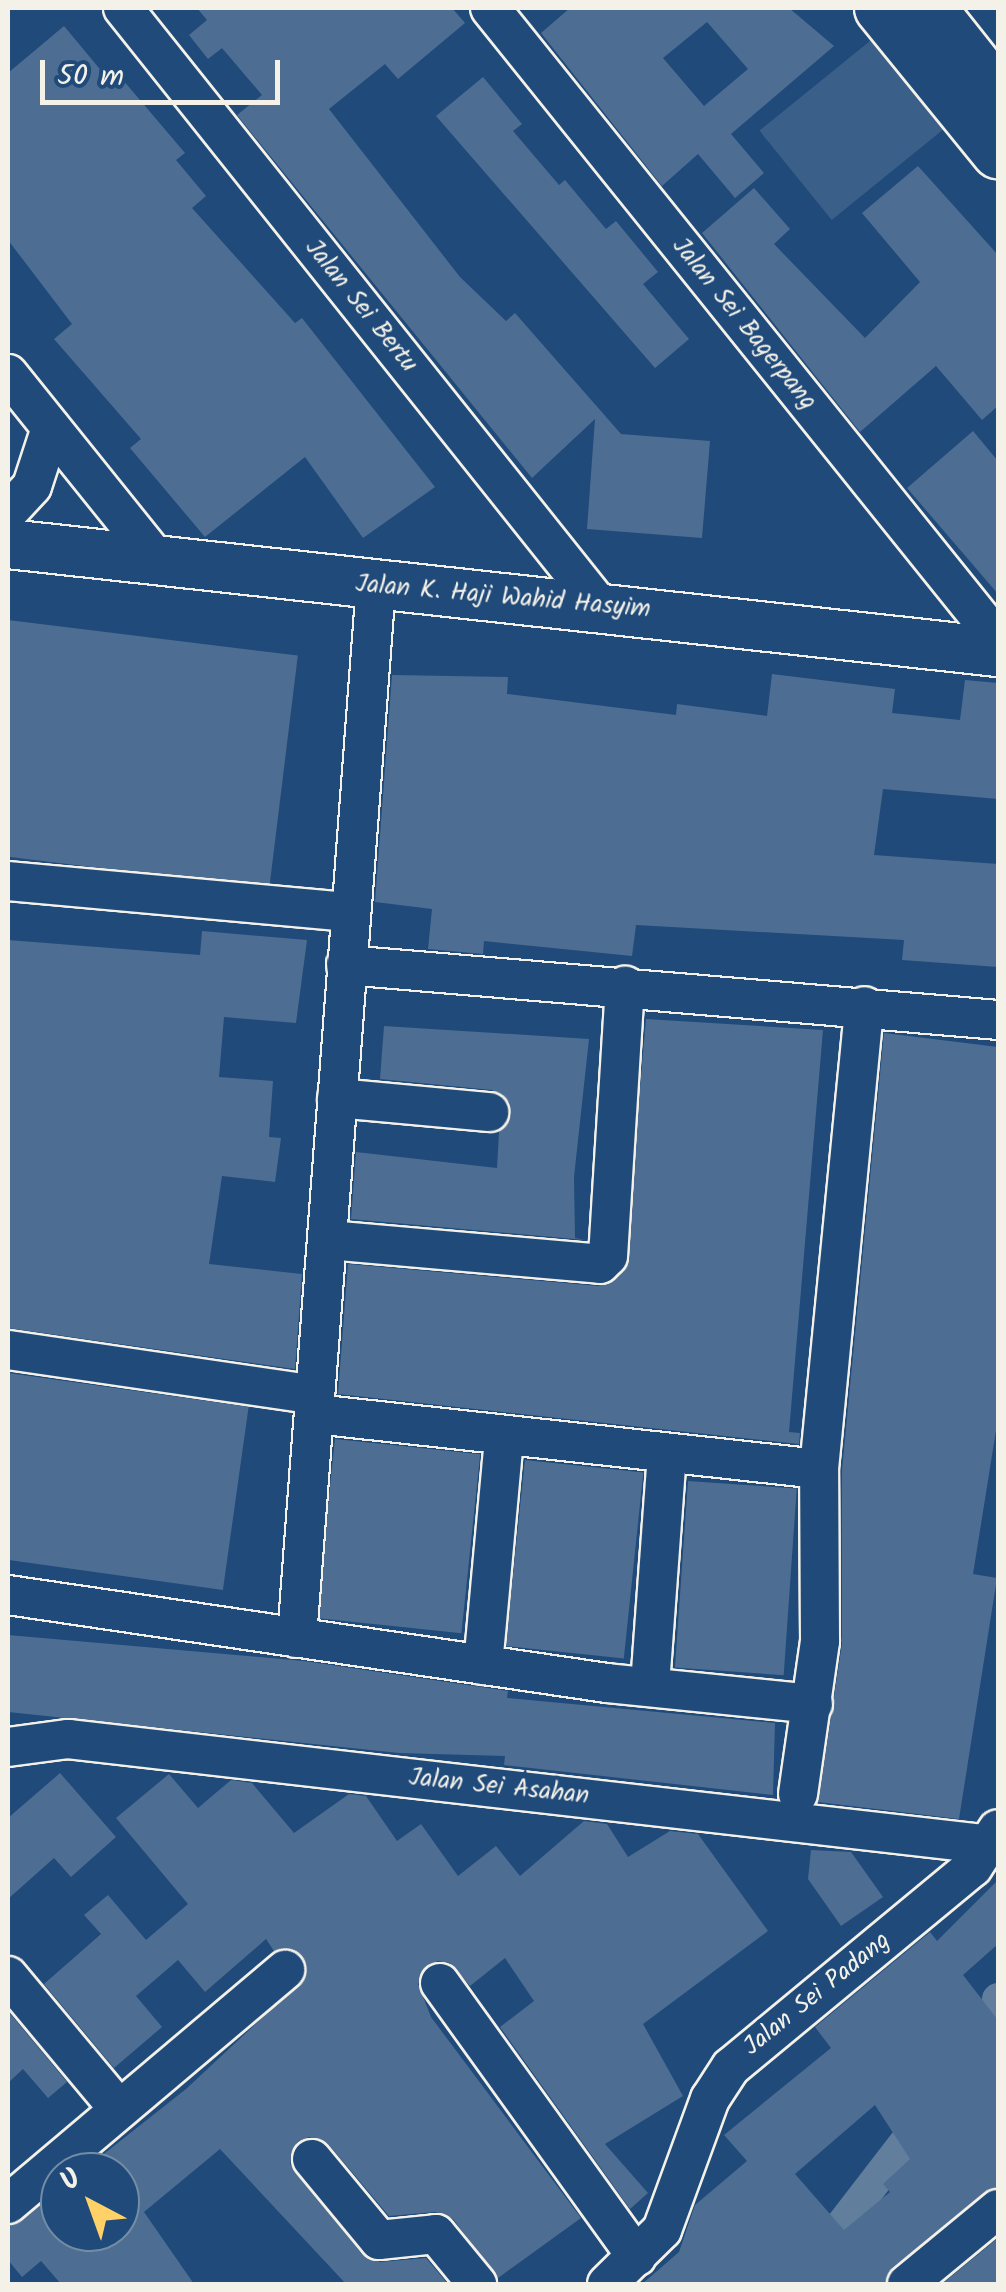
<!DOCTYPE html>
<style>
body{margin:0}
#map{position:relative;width:1006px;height:2292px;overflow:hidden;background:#1f4a7a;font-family:Kalam,sans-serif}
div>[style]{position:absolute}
.green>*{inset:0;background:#3a5f88;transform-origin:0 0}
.canal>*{height:32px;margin:-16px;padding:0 16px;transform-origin:16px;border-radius:16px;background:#627e9d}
.building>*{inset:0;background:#4d6e92;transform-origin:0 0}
.roads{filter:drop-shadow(2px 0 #f4f1e8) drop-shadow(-2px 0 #f4f1e8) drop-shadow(0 2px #f4f1e8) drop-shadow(0 -2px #f4f1e8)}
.minor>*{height:38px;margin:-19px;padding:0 19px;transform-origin:19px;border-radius:19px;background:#1f4a7a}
.tertiary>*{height:48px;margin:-24px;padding:0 24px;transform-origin:24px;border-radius:24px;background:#1f4a7a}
.secondary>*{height:52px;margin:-26px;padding:0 26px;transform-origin:26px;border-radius:26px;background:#1f4a7a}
span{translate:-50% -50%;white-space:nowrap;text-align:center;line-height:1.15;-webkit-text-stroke:8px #1f4a7a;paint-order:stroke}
.street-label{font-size:25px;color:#f4f1e8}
.frame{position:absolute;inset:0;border:10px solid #f4f1e8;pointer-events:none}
.north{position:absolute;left:40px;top:2152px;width:100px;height:100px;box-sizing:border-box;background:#1f4a7a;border:2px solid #748da6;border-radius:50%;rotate:319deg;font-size:28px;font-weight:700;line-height:40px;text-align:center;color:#f4f1e8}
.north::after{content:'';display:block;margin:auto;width:35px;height:45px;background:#ffd166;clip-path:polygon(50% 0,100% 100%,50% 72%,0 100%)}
.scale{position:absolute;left:40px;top:60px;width:240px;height:45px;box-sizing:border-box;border:5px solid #f4f1e8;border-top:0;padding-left:12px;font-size:30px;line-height:35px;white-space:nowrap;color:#f4f1e8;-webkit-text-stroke:8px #1f4a7a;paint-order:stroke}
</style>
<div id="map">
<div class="green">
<i style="left:886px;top:28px;width:115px;height:163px;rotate:51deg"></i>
</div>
<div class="canal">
<i style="left:971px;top:2054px;width:44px;rotate:-55.2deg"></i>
<i style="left:996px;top:2018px;width:19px;rotate:-84deg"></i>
<i style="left:796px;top:2284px;width:215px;rotate:-52.4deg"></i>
</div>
<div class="building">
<i style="clip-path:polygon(197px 8px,452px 8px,465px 23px,398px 79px,385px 64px,329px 109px,460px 277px,506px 321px,515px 313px,621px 434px,710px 441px,702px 538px,587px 529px,595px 419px,532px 478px,237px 115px,262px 95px,222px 48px,208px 59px,189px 35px,207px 20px)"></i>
<i style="clip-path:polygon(evenodd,570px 8px,789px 8px,834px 46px,731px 134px,764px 173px,735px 198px,698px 154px,662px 186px,541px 33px,570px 8px,707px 22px,748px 69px,704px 106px,663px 58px,707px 22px)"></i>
<i style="clip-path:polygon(64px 26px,109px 80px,117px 73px,185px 153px,176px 160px,206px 196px,192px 208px,295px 323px,302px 318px,435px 487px,363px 538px,305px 457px,205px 537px,130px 448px,141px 439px,54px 339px,72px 324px,8px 240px,8px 73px)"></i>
<i style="clip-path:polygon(483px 77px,522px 124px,513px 131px,559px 185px,565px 180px,606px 229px,616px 221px,658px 272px,643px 284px,689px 339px,655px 368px,436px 116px)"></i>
<i style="clip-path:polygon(918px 166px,998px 255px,998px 406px,982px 420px,936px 366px,860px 432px,702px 233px,754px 188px,790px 229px,774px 244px,865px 338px,920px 282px,862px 213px)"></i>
<i style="clip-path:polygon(973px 431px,998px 461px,998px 594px,907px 488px)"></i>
<i style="left:8px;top:620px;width:292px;height:235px;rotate:7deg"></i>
<i style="clip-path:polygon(772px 674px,895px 689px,892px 713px,960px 720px,965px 680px,998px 683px,998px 799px,883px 789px,874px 855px,998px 864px,998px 967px,902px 960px,904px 940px,636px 925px,632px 956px,484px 941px,483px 954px,428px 949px,432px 909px,375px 902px,392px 675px,508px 677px,507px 694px,676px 715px,677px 704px,767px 716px)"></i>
<i style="clip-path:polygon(202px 931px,307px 940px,296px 1023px,224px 1017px,219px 1077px,273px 1081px,269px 1137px,281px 1138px,275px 1182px,222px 1176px,209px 1264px,302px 1274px,295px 1369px,8px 1328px,8px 940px,200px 955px)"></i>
<i style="clip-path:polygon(646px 1019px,823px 1030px,789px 1432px,800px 1433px,799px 1444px,338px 1394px,348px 1264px,598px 1286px,624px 1272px)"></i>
<i style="clip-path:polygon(384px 1026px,589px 1039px,574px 1177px,575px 1238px,586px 1240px,351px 1219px,356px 1152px,497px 1168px,499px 1132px,511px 1115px,509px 1102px,492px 1090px,380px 1079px)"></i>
<i style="clip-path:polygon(884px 1033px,998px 1047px,998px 1418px,973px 1574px,997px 1578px,959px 1819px,818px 1802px,842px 1644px,842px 1470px)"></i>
<i style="left:8px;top:1373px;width:243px;height:185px;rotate:8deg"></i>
<i style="left:335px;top:1439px;width:146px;height:180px;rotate:6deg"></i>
<i style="left:525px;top:1460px;width:119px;height:187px;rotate:6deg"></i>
<i style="left:688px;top:1481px;width:109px;height:187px;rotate:4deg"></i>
<i style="clip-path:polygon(8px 1635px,304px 1661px,508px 1691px,507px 1698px,775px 1723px,773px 1795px,504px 1765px,505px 1756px,399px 1753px,8px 1712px)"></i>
<i style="clip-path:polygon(60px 1773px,116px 1837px,71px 1877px,54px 1858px,8px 1899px,8px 1818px)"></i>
<i style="clip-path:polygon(169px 1774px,198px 1808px,231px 1780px,252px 1783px,294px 1833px,349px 1794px,366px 1796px,397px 1841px,421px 1824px,458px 1876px,496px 1846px,520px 1876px,584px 1821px,607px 1824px,628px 1857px,670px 1831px,698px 1834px,768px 1931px,643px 2024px,683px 2096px,605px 2144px,648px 2193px,630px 2209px,500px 2027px,534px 2001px,505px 1958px,470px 1986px,450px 1963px,437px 1961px,418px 1984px,431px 2017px,581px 2218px,498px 2278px,453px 2219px,435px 2212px,389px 2216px,329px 2145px,309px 2137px,297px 2142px,290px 2164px,362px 2254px,380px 2262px,426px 2258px,448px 2284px,346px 2284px,220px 2149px,144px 2212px,194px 2284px,61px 2284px,41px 2261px,22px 2277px,8px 2260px,8px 2226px,60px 2190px,60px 2232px,74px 2232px,84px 2244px,99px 2232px,120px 2232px,120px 2172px,81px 2172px,186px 2089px,306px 1977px,301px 1955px,274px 1951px,266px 1939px,205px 1992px,178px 1960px,136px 1996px,162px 2027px,114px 2068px,44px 1984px,101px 1934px,84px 1915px,108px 1895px,146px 1940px,188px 1904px,116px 1818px)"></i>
<i style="clip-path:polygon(811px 1850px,851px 1852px,883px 1897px,841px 1926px,808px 1879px)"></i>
<i style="clip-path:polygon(evenodd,998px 1880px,998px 1944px,963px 1975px,998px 2020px,998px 2187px,893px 2267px,885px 2284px,642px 2284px,679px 2252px,695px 2205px,747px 2161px,724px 2135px,831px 2048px,815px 2027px,930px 1932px,937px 1941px,998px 1880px,875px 2105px,910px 2159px,883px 2184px,890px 2192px,844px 2230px,795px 2174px,875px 2105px)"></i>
<i style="clip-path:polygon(8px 2011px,67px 2082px,48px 2098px,23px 2069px,8px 2083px)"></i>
<i style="clip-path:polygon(998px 2238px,998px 2284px,942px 2284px)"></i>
</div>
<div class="roads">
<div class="minor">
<i style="left:123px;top:8px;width:764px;rotate:51.43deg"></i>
<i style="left:490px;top:8px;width:811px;rotate:51.21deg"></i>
<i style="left:8px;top:374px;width:241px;rotate:51.2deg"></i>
<i style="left:8px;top:512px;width:35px;rotate:-47deg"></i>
<i style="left:32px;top:486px;width:61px;rotate:-71.9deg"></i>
<i style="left:8px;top:881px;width:343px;rotate:5.2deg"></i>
<i style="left:346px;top:965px;width:654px;rotate:4.82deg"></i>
<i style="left:337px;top:1098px;width:153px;rotate:5.3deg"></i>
<i style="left:328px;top:1240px;width:273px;rotate:5deg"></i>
<i style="left:600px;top:1264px;width:11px;rotate:-45deg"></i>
<i style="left:608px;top:1256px;width:271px;rotate:-86.4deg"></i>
<i style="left:8px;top:1350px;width:310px;rotate:8.3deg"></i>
<i style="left:315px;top:1414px;width:507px;rotate:6.23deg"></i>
<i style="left:8px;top:1595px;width:605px;rotate:8.36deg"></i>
<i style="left:607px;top:1683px;width:207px;rotate:5.8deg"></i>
<i style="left:297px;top:1638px;width:1055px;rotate:-85.71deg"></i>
<i style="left:483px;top:1665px;width:229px;rotate:-84.7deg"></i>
<i style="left:650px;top:1685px;width:231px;rotate:-85.8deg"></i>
<i style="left:8px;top:1747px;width:61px;rotate:-7.6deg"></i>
<i style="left:68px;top:1739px;width:929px;rotate:6.55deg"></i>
<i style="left:798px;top:1794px;width:155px;rotate:-81.8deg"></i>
<i style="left:820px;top:1641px;width:172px;rotate:-90.3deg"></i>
<i style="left:819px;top:1469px;width:465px;rotate:-84.4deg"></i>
<i style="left:8px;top:1976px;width:173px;rotate:50.2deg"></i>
<i style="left:440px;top:1983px;width:337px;rotate:54.3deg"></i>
<i style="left:312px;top:2159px;width:105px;rotate:50.4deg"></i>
<i style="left:379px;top:2240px;width:57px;rotate:-6deg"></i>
<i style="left:436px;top:2234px;width:65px;rotate:50.6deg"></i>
<i style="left:8px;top:2204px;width:363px;rotate:-40.2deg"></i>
<i style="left:607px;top:2284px;width:77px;rotate:-44.5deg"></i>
<i style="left:662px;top:2230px;width:140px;rotate:-69.9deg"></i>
<i style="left:710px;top:2099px;width:38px;rotate:-57deg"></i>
<i style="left:731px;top:2067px;width:314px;rotate:-39.6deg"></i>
<i style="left:973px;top:1867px;width:45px;rotate:-56.7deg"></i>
<i style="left:907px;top:2284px;width:118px;rotate:-39.5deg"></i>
</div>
<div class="tertiary">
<i style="left:8px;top:544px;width:996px;rotate:6.23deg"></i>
</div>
<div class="secondary">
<i style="left:881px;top:8px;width:186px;rotate:50.9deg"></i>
<i style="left:929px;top:8px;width:111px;rotate:51.6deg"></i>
</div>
</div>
<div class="street-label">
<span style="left:361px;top:306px;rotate:51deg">Jalan Sei Bertu</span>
<span style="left:744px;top:324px;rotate:51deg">Jalan Sei Bagerpang</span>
<span style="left:503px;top:597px;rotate:5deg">Jalan K. Haji Wahid Hasyim</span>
<span style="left:499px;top:1787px;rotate:6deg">Jalan Sei Asahan</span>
<span style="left:817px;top:1994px;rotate:-39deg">Jalan Sei Padang</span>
</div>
<div class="frame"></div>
<div class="north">U</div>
<div class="scale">50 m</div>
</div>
